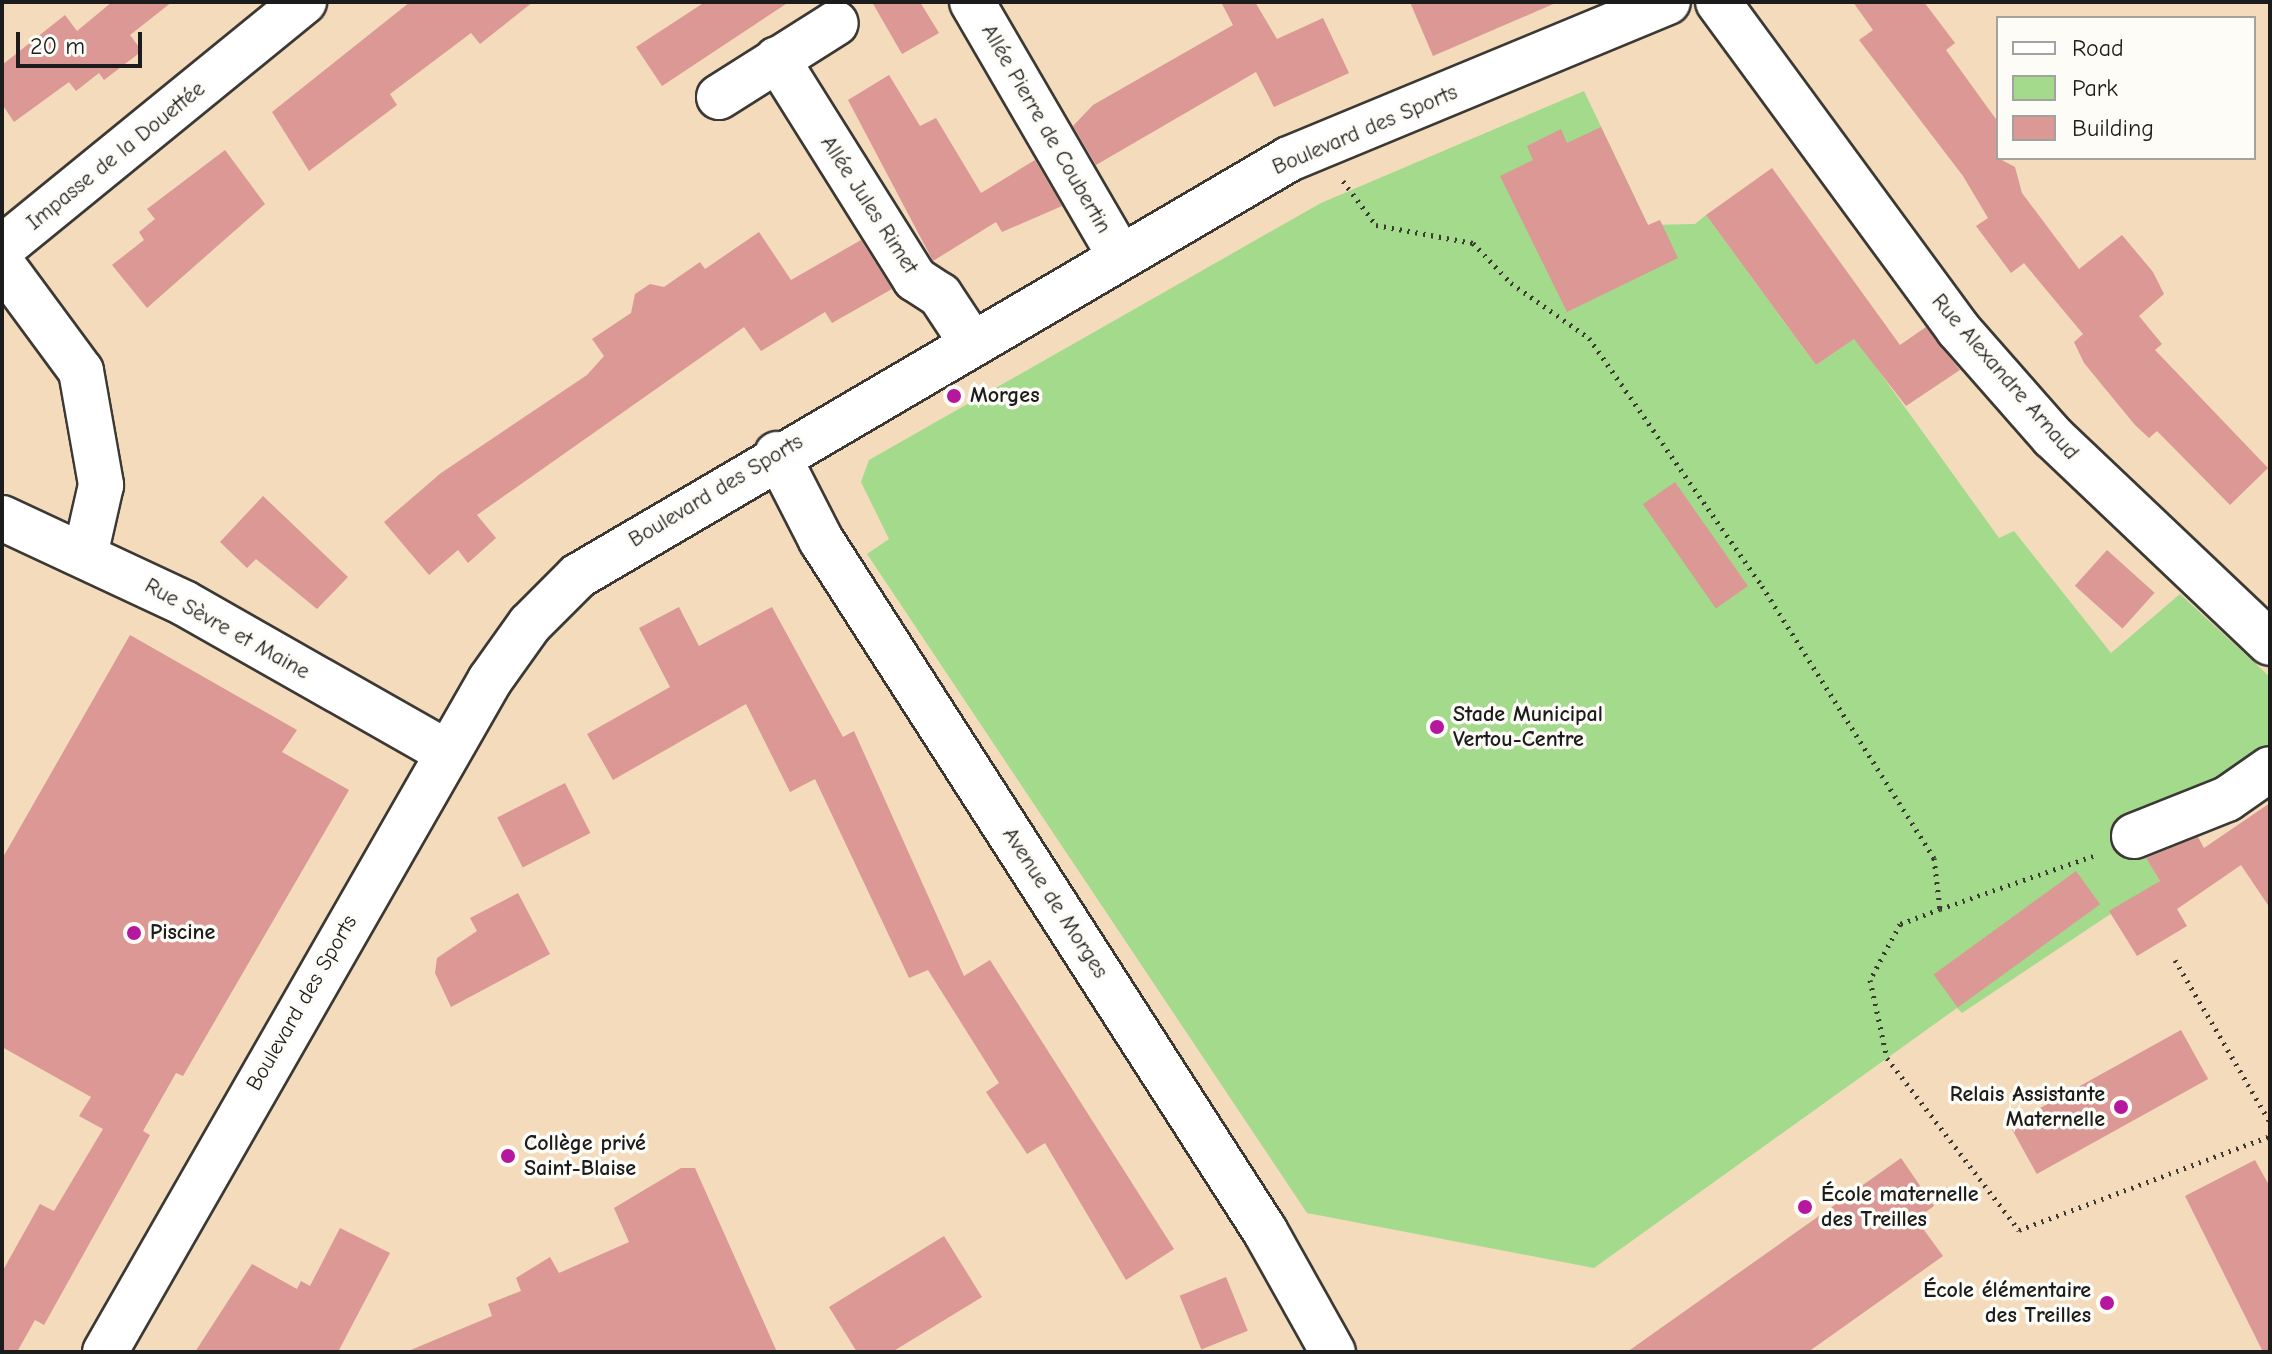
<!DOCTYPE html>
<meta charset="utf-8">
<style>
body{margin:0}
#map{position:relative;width:2272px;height:1354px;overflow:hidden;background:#f3dbbc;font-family:"Comic Neue",sans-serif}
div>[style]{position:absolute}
.green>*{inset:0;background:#a3da8c}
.building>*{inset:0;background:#db9895;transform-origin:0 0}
.path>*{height:5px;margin-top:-2.5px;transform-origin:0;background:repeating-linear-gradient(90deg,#3c3934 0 2px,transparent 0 8px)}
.roads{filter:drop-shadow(2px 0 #3c3934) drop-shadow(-2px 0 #3c3934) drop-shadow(0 2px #3c3934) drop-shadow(0 -2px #3c3934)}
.minor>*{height:44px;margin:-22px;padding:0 22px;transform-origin:22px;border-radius:22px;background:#fff}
.dots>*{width:22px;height:22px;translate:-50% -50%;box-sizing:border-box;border:4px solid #fdfcf7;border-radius:50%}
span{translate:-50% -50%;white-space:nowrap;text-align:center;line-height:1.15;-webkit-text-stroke:7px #fdfcf7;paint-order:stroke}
.street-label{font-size:22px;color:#1c1c1c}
.poi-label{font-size:22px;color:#1c1c1c;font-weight:700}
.left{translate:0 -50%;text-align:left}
.right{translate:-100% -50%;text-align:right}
.frame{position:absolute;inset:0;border:4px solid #1c1c1c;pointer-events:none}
.legend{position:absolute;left:1996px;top:16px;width:260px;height:144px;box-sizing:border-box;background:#fdfcf7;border:2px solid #a3a29f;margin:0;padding:10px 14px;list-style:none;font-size:24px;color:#1c1c1c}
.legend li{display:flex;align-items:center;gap:16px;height:40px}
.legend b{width:40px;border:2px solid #a3a29f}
.scale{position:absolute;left:16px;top:32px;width:126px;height:36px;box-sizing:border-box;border:4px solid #1c1c1c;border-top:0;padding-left:10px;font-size:24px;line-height:28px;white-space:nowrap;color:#1c1c1c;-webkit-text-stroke:6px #fdfcf7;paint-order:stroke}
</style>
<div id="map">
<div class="green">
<i style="clip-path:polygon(1584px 91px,1648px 225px,1695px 224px,1706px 215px,1816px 365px,1855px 338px,1999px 538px,2014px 531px,2111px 653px,2180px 594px,2270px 677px,2270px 758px,2139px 846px,2160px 881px,1962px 1013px,1957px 1008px,1594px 1268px,1307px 1213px,867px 554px,889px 539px,861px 482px,869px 460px,1321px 203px)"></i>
</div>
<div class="building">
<i style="clip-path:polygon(112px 2px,172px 2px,130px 35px,142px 51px,104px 80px,99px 73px,76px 91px,69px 82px,14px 122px,2px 104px,2px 65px,65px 15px,77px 31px)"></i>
<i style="clip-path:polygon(410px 2px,533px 2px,480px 44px,471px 33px,390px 94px,397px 105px,309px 171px,272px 112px)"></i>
<i style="clip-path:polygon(705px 2px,789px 2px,662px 86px,636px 47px)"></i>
<i style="clip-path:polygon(872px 2px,920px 2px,939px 33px,902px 54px)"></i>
<i style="clip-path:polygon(1221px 2px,1255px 2px,1277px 39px,1323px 18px,1349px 73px,1274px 107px,1256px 72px,1096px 165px,1073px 126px,1093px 105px,1233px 25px)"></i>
<i style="clip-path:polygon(1410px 2px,1558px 2px,1433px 56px)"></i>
<i style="clip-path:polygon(1853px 2px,1924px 2px,1955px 43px,1946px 50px,1998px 122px,1998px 158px,2015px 167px,2022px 193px,2079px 269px,2122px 235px,2153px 272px,2164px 294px,2139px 316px,2162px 344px,2155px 350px,2268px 468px,2230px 505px,2157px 431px,2149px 438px,2135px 425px,2084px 363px,2074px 342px,2083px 334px,2024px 263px,2011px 273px,1976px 226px,1988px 218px,1963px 176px,1859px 40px,1873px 30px)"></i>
<i style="clip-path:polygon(889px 75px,920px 126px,936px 118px,981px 193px,1035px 160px,1062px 206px,1002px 232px,996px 222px,933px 261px,848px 100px)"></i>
<i style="clip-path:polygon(1601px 127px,1648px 225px,1660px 220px,1678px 258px,1567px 312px,1500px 176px,1533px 160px,1527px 146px,1561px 129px,1567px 143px)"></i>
<i style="clip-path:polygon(225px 150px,265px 204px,147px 308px,112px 265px,144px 240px,139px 232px,155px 219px,147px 209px)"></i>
<i style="clip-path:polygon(1772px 168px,1900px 345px,1926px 327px,1960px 370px,1906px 406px,1854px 339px,1816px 365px,1706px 215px)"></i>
<i style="clip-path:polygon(759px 232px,791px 280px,861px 240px,892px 289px,832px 323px,825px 312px,761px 351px,744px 327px,477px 515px,496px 538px,468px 563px,458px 550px,429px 575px,384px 522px,441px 473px,587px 375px,604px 356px,592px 339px,631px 313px,635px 294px,650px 284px,664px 287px,700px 262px,705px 269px)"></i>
<i style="left:1675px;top:482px;width:127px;height:39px;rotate:55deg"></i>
<i style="clip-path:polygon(263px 496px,348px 577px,317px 609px,256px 559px,247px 568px,220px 542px)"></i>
<i style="left:2107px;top:550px;width:64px;height:48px;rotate:42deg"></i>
<i style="clip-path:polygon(679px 607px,699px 646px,772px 607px,843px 737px,854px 731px,964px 976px,990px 960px,1174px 1249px,1126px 1280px,1045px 1143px,1027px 1154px,986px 1092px,999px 1083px,928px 970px,909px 978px,815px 779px,790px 792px,746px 704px,613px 780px,587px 734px,670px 687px,639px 628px)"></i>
<i style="clip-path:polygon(130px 635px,297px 730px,282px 752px,349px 790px,183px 1076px,176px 1073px,143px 1131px,150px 1135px,44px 1325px,35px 1320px,17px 1352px,2px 1352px,2px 1272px,40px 1204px,54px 1211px,103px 1129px,79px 1116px,91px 1097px,2px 1047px,2px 859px)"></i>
<i style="left:565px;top:783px;width:56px;height:76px;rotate:63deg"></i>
<i style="clip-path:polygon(2270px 803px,2270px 908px,2241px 865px,2177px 909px,2187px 926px,2137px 956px,2109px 911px,2160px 881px,2146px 858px,2198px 837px,2204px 848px)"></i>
<i style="left:2076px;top:871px;width:41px;height:176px;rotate:54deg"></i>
<i style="clip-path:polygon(518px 893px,550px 954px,451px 1007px,435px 973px,437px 958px,477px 931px,470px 918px)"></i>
<i style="left:2181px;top:1030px;width:56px;height:196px;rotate:61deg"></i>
<i style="clip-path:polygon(1901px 1158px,1934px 1206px,1916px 1219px,1943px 1256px,1849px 1323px,1808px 1352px,1627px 1352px)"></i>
<i style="clip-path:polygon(2255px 1160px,2270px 1187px,2270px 1352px,2263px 1352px,2185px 1196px)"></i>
<i style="clip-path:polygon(681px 1168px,695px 1168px,777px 1352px,406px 1352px,492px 1316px,488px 1304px,521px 1291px,516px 1278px,550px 1257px,559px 1273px,629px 1242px,614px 1208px)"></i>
<i style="clip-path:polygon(340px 1228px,390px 1253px,338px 1352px,195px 1352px,252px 1264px,297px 1289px,301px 1281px,310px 1286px)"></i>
<i style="clip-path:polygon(944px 1236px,982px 1297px,892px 1352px,857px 1352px,829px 1307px)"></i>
<i style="left:1226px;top:1277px;width:58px;height:50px;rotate:68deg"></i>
</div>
<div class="path">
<i style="left:1343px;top:181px;width:55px;rotate:53.1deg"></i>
<i style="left:1376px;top:225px;width:99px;rotate:10.5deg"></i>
<i style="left:1473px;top:243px;width:55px;rotate:46.5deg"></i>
<i style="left:1511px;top:283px;width:95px;rotate:35.2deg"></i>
<i style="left:1589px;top:338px;width:302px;rotate:55.1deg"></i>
<i style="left:1762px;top:586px;width:322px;rotate:57.7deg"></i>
<i style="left:1934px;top:858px;width:51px;rotate:83.3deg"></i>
<i style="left:1940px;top:909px;width:165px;rotate:-19.1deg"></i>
<i style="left:1940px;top:909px;width:43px;rotate:159.4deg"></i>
<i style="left:1900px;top:924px;width:64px;rotate:118.2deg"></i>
<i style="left:1870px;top:980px;width:80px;rotate:77.7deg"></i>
<i style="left:1887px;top:1058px;width:217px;rotate:52.5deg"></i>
<i style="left:2019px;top:1230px;width:268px;rotate:-20.5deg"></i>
<i style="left:2175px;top:960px;width:188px;rotate:59.6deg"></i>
</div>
<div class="roads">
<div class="minor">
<i style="left:972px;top:2px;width:293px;rotate:59.8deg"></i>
<i style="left:1718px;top:2px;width:406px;rotate:53.7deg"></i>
<i style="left:1958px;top:329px;width:144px;rotate:48.7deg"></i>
<i style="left:2053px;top:437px;width:299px;rotate:43.5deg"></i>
<i style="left:777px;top:59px;width:260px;rotate:57.9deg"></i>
<i style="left:915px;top:279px;width:30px;rotate:33deg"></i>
<i style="left:940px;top:295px;width:56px;rotate:56.6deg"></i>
<i style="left:719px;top:97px;width:138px;rotate:-32.3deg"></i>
<i style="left:2px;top:248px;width:390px;rotate:-39.2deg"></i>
<i style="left:2px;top:264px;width:133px;rotate:53.6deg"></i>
<i style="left:81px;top:371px;width:116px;rotate:80deg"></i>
<i style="left:101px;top:485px;width:68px;rotate:102.8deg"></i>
<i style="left:777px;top:454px;width:97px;rotate:62.9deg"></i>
<i style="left:821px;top:540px;width:821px;rotate:57.28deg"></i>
<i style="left:1265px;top:1231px;width:139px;rotate:60.7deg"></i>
<i style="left:2px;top:518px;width:201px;rotate:25deg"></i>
<i style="left:184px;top:603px;width:301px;rotate:29.6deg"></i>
<i style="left:2134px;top:836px;width:100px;rotate:-21.7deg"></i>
<i style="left:2227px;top:799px;width:52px;rotate:-34.9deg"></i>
<i style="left:105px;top:1352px;width:774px;rotate:-60.19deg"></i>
<i style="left:490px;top:680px;width:69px;rotate:-54.5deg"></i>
<i style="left:530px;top:624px;width:68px;rotate:-45deg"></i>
<i style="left:578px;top:576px;width:824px;rotate:-30.39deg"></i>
<i style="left:1289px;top:159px;width:410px;rotate:-22.5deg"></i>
</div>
</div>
<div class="dots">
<i style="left:954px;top:396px;background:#b5179e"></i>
<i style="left:1437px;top:727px;background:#b5179e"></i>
<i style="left:134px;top:933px;background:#b5179e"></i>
<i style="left:2121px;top:1107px;background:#b5179e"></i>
<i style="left:508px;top:1156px;background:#b5179e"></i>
<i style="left:1805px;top:1207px;background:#b5179e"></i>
<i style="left:2107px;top:1303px;background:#b5179e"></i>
</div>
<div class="street-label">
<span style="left:1046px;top:129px;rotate:60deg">Allée Pierre de Coubertin</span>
<span style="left:1365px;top:130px;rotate:-23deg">Boulevard des Sports</span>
<span style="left:116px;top:156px;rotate:-39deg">Impasse de la Douettée</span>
<span style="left:869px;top:205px;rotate:57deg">Allée Jules Rimet</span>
<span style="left:2005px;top:377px;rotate:49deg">Rue Alexandre Arnaud</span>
<span style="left:716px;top:491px;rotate:-31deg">Boulevard des Sports</span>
<span style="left:227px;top:629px;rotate:29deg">Rue Sèvre et Maine</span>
<span style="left:1055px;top:903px;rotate:57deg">Avenue de Morges</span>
<span style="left:302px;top:1003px;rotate:-60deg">Boulevard des Sports</span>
</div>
<div class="poi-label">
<span class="left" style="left:970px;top:396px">Morges</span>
<span class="left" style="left:1453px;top:727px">Stade Municipal<br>Vertou-Centre</span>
<span class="left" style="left:150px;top:933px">Piscine</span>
<span class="right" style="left:2105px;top:1107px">Relais Assistante<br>Maternelle</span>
<span class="left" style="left:524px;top:1156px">Collège privé<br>Saint-Blaise</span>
<span class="left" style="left:1821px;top:1207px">École maternelle<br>des Treilles</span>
<span class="right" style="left:2091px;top:1303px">École élémentaire<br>des Treilles</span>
</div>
<div class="frame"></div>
<ul class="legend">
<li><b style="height:10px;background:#fff"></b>Road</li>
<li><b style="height:22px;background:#a3da8c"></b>Park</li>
<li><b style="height:22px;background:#db9895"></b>Building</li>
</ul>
<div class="scale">20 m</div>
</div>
